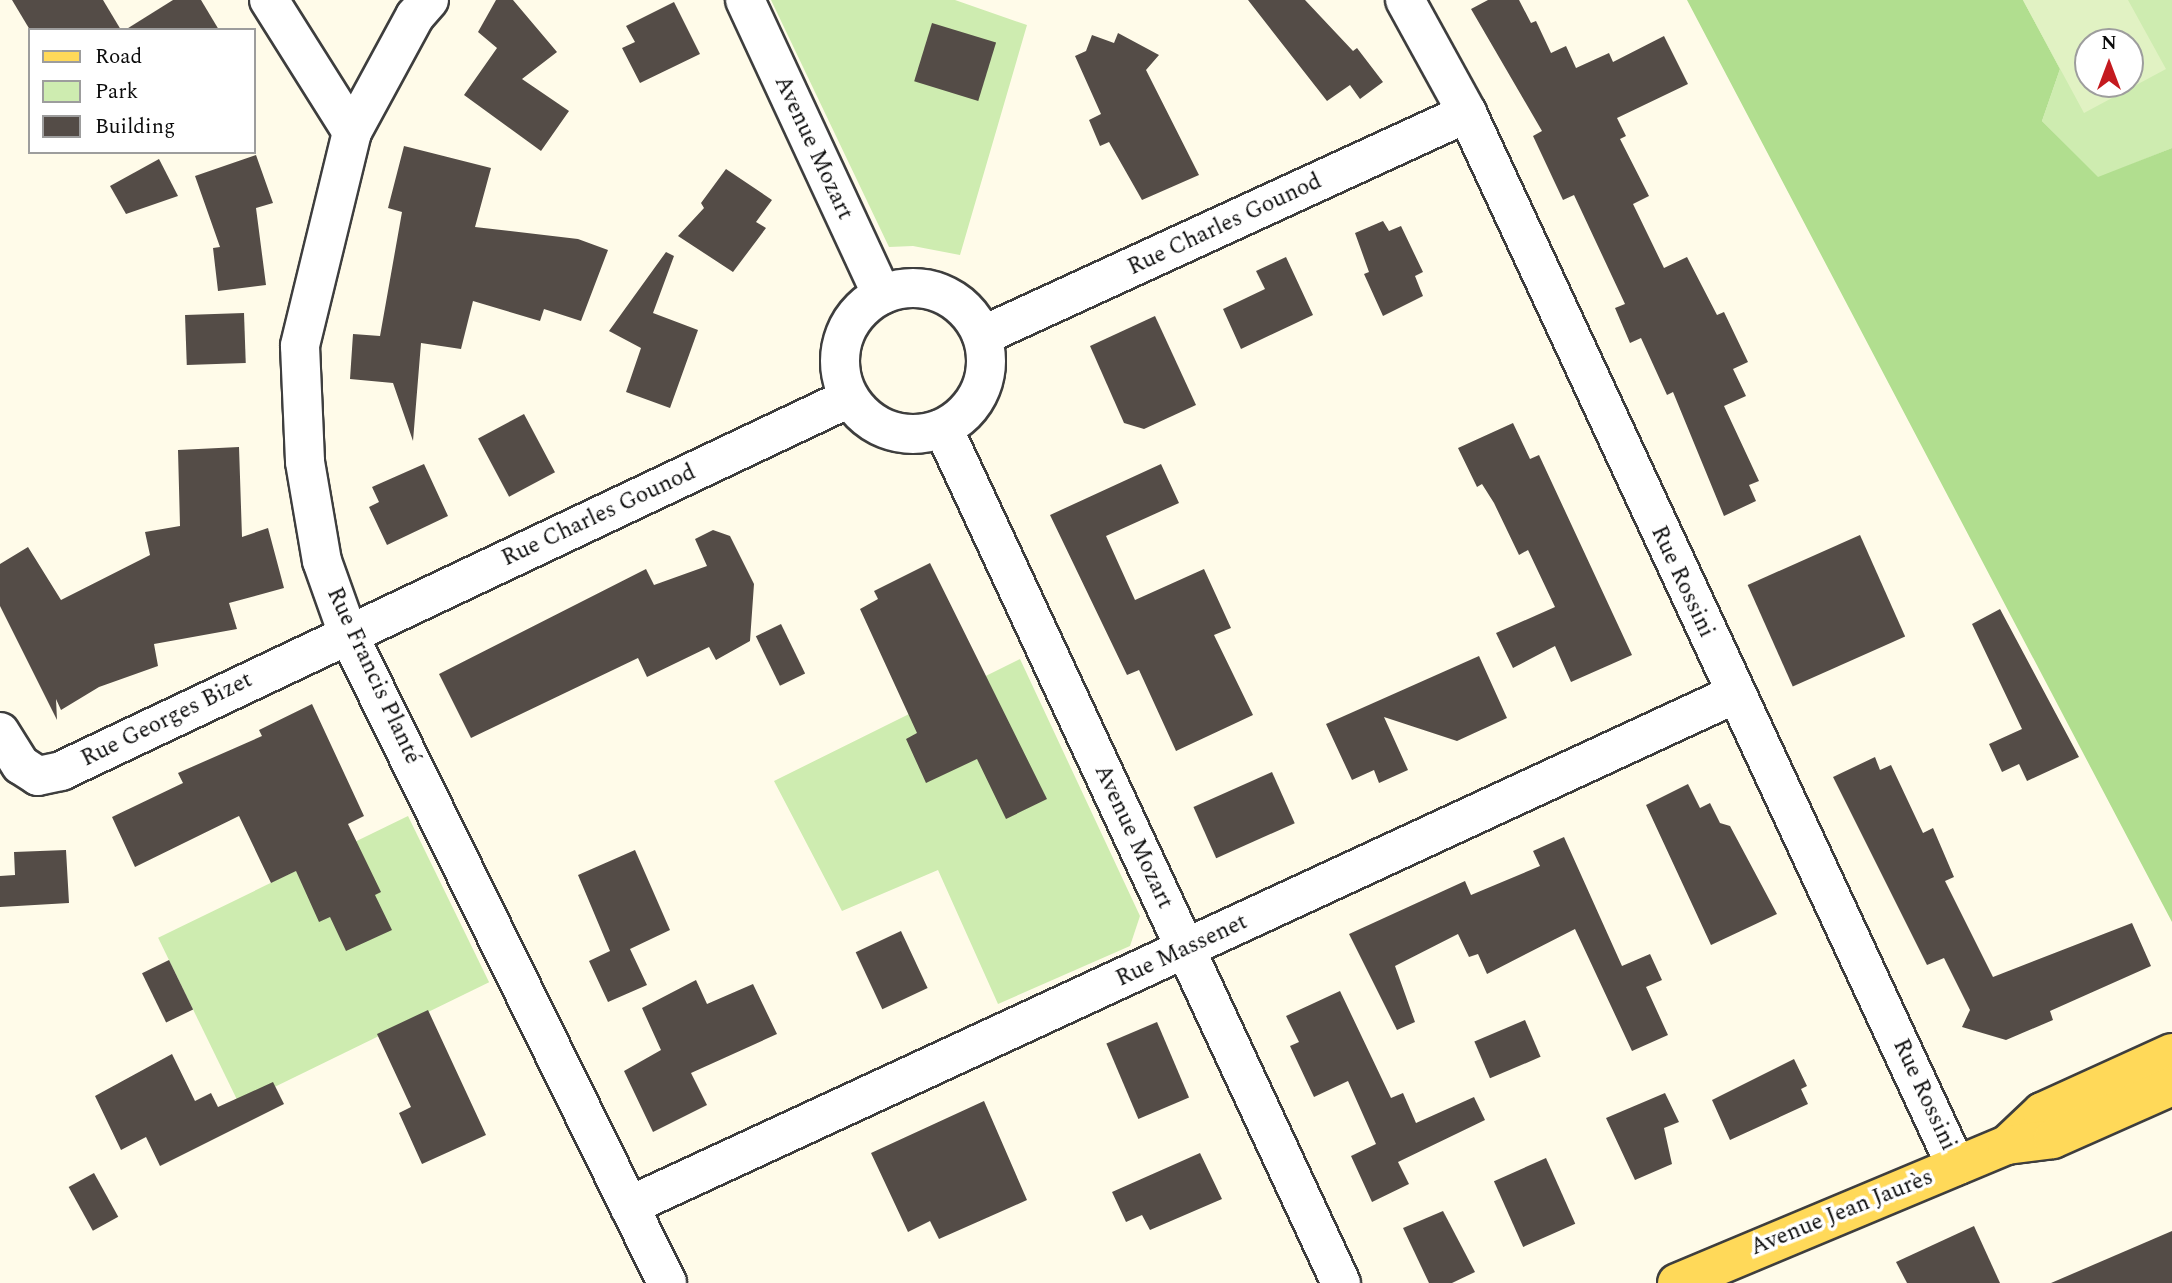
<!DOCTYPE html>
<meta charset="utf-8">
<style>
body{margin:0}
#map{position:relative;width:2172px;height:1283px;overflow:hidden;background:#fffbe9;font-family:Spectral,serif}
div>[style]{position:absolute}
.green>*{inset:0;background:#ceecb0;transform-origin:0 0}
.forest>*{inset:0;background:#b1de8f}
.pitch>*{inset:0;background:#e1f2c3}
.building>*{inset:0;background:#544c47;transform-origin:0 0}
.roads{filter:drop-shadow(2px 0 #3e3e3e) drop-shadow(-2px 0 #3e3e3e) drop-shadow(0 2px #3e3e3e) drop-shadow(0 -2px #3e3e3e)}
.minor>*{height:38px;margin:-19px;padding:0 19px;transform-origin:19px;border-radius:19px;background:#fff}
.minor>.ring{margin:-19px;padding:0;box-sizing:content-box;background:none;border:38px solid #fff;border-radius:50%}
.major>*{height:38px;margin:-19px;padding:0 19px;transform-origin:19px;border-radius:19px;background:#ffd959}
span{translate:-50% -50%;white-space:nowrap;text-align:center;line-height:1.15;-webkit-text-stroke:7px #fff;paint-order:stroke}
.street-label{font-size:23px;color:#0b0b0b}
.legend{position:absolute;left:28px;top:28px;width:228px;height:126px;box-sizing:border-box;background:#fff;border:2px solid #9d9d9d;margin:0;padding:9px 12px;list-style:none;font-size:21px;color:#0b0b0b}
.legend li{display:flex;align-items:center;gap:14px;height:35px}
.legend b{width:35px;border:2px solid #9d9d9d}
.north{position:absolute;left:2074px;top:28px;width:70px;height:70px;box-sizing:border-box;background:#fff;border:2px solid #9d9d9d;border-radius:50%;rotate:0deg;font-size:19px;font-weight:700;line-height:28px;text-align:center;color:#0b0b0b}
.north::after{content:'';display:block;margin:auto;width:24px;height:32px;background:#c41a1f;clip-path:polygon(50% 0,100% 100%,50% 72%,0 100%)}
</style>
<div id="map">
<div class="green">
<i style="clip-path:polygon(771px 0,955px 0,1027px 25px,960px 255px,913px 246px,889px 247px)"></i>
<i style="clip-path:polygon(evenodd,2023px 0,2172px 0,2172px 148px,2098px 178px,2042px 121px,2060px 69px,2023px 0,2088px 42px,2130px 42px,2130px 84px,2088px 84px,2088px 42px)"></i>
<i style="clip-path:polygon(1020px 659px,1140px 916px,1130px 946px,998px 1004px,938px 870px,842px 911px,774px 781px)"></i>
<i style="left:408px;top:816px;width:185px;height:278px;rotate:64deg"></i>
</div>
<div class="forest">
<i style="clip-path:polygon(1687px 0,2023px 0,2060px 69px,2042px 121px,2098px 177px,2172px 148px,2172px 922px)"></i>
</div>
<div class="pitch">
<i style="clip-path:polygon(evenodd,2023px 0,2128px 0,2166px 69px,2084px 113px,2023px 0,2088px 42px,2130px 42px,2130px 84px,2088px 84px,2088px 42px)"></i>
</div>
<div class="building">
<i style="clip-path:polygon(12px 0,103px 0,121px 30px,30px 30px)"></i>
<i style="clip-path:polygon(173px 0,201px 0,219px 30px,125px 30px)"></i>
<i style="clip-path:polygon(496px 0,513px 0,557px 52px,522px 79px,569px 111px,541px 151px,464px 95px,497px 48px,478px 32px)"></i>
<i style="clip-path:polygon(1248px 0,1305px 0,1353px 51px,1357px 48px,1383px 82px,1360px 99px,1350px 85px,1327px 101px)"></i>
<i style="clip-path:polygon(1488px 0,1519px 0,1531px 23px,1536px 21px,1551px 53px,1566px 46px,1576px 68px,1609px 53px,1613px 62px,1664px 36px,1688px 84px,1617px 118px,1626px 136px,1620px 139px,1649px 196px,1633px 204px,1664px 268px,1687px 257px,1717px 315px,1724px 312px,1748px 362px,1733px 369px,1746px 396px,1724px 406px,1759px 481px,1749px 485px,1756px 501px,1724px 516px,1673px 392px,1667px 395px,1641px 338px,1630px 343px,1615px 308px,1625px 304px,1574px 195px,1563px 200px,1533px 136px,1542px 131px,1471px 9px)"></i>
<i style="clip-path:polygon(674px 2px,700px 54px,640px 83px,622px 48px,635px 42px,626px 26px)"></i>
<i style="left:932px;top:23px;width:67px;height:61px;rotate:17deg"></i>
<i style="clip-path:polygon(1118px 33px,1159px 55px,1146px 70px,1199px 175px,1142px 200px,1109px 142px,1100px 146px,1089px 120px,1101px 114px,1075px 56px,1086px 51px,1092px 35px,1114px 43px)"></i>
<i style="clip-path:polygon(404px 146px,491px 168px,475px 227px,578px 239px,608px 250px,581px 321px,544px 309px,540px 321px,473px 301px,461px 349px,421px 343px,413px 441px,393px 383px,350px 379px,353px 334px,380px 336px,402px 212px,388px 208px)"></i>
<i style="clip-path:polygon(256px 155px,273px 203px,256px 208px,266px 285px,218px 291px,213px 248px,220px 247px,195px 176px)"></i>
<i style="clip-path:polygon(159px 159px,178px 196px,126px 214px,110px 186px)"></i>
<i style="clip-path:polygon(726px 169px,772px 200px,756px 222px,766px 228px,733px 272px,678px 236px,704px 208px,701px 203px)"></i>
<i style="clip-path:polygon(1383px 221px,1389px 231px,1401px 226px,1423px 272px,1415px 276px,1423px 296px,1383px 316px,1364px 274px,1369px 272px,1355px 233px)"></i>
<i style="clip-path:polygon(666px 252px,674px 256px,653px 313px,698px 330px,670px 408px,626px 392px,641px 348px,609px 331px)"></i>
<i style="clip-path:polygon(1286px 257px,1313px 315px,1241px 349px,1223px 309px,1265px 289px,1256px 271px)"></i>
<i style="left:244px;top:313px;width:50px;height:59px;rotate:88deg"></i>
<i style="clip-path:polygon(1155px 316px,1196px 405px,1144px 429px,1124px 423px,1090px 346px)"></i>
<i style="left:524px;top:414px;width:66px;height:52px;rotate:62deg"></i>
<i style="clip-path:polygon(1513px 423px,1530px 459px,1539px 455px,1632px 655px,1571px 682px,1555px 646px,1513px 668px,1496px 633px,1555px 607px,1528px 550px,1519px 555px,1494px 503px,1482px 484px,1477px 487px,1458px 448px)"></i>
<i style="clip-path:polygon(239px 447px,242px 537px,268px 528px,284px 588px,229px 603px,237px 629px,154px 644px,158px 666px,99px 687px,61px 710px,56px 699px,57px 720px,0 606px,0 564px,28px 547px,61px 600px,150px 555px,145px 532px,180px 526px,178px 450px)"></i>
<i style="clip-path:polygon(424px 464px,448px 516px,387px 545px,369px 507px,379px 502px,372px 487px)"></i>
<i style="clip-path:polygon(1161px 464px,1179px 503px,1106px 536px,1135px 600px,1204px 569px,1231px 628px,1214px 635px,1253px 715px,1176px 751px,1139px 670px,1127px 675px,1050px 515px)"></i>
<i style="clip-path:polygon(713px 530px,730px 536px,754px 584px,750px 641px,716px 660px,709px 647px,647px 677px,638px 658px,471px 738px,439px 674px,646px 569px,654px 585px,707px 566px,695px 539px)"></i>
<i style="left:1860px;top:535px;width:111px;height:123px;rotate:66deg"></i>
<i style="clip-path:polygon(930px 563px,1047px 799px,1006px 819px,977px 759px,926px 783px,906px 739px,917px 733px,860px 609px,878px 599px,874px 591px)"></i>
<i style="clip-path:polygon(2000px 609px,2079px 757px,2027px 781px,2019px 764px,2002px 772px,1989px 744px,2022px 729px,1972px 624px)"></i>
<i style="left:781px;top:624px;width:55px;height:28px;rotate:64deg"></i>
<i style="clip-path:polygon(1479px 656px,1507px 718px,1457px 741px,1384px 717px,1408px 770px,1379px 783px,1374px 770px,1352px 780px,1326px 724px)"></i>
<i style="clip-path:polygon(312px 704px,364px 816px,348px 824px,381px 892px,375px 895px,392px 930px,346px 951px,330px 917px,319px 922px,296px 871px,271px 883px,239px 816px,135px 867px,112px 817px,183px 783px,178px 773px,262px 736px,259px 730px)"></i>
<i style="clip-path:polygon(1875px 757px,1880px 770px,1891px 765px,1923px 833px,1933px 828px,1954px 877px,1945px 881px,1993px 977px,2132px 923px,2151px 966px,2050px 1011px,2053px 1020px,2006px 1040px,1962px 1027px,1970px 1010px,1944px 958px,1927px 965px,1833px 777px)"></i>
<i style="left:1272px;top:772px;width:56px;height:86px;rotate:66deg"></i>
<i style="clip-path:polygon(1688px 784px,1700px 808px,1710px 803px,1720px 823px,1730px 826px,1777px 914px,1711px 945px,1646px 805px)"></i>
<i style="clip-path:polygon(1564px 837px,1622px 966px,1650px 954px,1662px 980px,1646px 987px,1668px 1035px,1632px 1051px,1575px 929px,1487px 974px,1478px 954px,1469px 957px,1458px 934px,1395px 966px,1415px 1022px,1397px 1030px,1349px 934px,1465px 881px,1471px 895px,1540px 866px,1533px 851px)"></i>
<i style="clip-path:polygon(66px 850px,69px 903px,0 907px,0 876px,15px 875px,14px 852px)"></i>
<i style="clip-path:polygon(635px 850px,670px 930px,630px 949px,647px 985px,608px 1002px,589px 961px,610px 951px,578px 875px)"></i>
<i style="left:901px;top:931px;width:63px;height:50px;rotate:65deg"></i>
<i style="left:169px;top:960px;width:55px;height:30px;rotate:64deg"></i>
<i style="clip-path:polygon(696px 980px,707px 1004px,753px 984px,777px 1034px,691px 1073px,707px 1105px,653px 1132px,624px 1071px,661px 1050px,642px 1008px)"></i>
<i style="clip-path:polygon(1340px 991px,1391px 1098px,1403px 1093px,1416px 1123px,1474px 1097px,1485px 1120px,1398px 1162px,1409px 1184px,1372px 1202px,1351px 1156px,1376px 1144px,1348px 1081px,1314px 1097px,1290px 1046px,1299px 1042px,1286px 1016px)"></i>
<i style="clip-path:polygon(428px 1010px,486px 1135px,422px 1164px,399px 1113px,411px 1107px,377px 1034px)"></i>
<i style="left:1525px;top:1020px;width:40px;height:55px;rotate:67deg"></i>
<i style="left:1157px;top:1022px;width:82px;height:55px;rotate:67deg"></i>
<i style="clip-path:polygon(172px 1054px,195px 1101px,211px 1093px,218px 1107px,273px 1082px,284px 1104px,160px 1166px,146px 1137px,121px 1150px,95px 1096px)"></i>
<i style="clip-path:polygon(1794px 1059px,1807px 1086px,1801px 1089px,1808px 1104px,1730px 1140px,1712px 1100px)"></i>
<i style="clip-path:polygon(1665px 1093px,1679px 1122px,1664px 1128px,1672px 1164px,1635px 1180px,1606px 1118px)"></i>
<i style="clip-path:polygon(984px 1101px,1027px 1200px,939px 1239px,930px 1221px,908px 1232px,871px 1153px)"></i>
<i style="clip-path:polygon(1200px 1153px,1222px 1199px,1150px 1230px,1142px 1215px,1126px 1222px,1112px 1192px)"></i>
<i style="left:1546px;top:1158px;width:72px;height:57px;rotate:66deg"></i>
<i style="left:94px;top:1173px;width:50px;height:29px;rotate:61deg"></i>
<i style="clip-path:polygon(1443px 1211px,1475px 1272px,1452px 1283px,1429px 1283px,1403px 1228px)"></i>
<i style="clip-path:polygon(1974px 1226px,2000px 1283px,1907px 1283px,1896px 1262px)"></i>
<i style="clip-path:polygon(2172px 1231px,2172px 1283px,2051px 1283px)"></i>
</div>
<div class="roads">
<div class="minor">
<i style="left:269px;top:0;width:156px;rotate:57.8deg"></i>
<i style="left:429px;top:0;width:21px;rotate:131deg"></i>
<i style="left:415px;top:16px;width:132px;rotate:118.5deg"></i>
<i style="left:352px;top:132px;width:220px;rotate:103.7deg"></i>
<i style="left:300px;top:346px;width:116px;rotate:87.5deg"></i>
<i style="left:305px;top:462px;width:100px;rotate:80.3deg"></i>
<i style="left:322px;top:561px;width:77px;rotate:70.4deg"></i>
<i style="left:348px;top:634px;width:723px;rotate:63.82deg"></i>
<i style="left:745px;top:0;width:325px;rotate:65.1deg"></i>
<i style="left:1405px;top:0;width:129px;rotate:61.2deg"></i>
<i style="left:1467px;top:113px;width:1161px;rotate:65.09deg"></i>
<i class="ring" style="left:840px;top:288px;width:108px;height:108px"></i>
<i style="left:982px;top:336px;width:534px;rotate:-24.69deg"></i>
<i style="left:943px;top:428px;width:943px;rotate:65.04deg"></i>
<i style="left:0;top:732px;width:39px;rotate:58deg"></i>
<i style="left:21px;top:765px;width:20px;rotate:33deg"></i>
<i style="left:38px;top:776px;width:24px;rotate:-12deg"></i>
<i style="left:61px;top:771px;width:872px;rotate:-25.33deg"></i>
<i style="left:629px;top:1206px;width:1217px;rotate:-24.84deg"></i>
</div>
<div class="major">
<i style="left:2007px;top:1145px;width:48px;rotate:-43.3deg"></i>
<i style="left:2042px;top:1112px;width:143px;rotate:-24.4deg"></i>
<i style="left:1677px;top:1283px;width:358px;rotate:-22.7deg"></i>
<i style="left:2007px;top:1145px;width:46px;rotate:-7.4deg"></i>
<i style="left:2053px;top:1139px;width:130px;rotate:-24deg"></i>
</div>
</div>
<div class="street-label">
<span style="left:813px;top:148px;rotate:65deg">Avenue Mozart</span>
<span style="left:1225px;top:225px;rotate:-25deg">Rue Charles Gounod</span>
<span style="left:599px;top:516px;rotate:-25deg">Rue Charles Gounod</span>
<span style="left:1682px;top:582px;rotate:65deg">Rue Rossini</span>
<span style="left:373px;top:676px;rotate:65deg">Rue Francis Planté</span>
<span style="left:167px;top:720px;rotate:-26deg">Rue Georges Bizet</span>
<span style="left:1133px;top:837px;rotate:65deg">Avenue Mozart</span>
<span style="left:1182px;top:951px;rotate:-25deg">Rue Massenet</span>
<span style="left:1924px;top:1095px;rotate:65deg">Rue Rossini</span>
<span style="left:1842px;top:1213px;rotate:-22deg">Avenue Jean Jaurès</span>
</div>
<ul class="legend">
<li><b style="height:9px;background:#ffd959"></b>Road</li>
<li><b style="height:19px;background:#ceecb0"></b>Park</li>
<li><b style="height:19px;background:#544c47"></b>Building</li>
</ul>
<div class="north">N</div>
</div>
